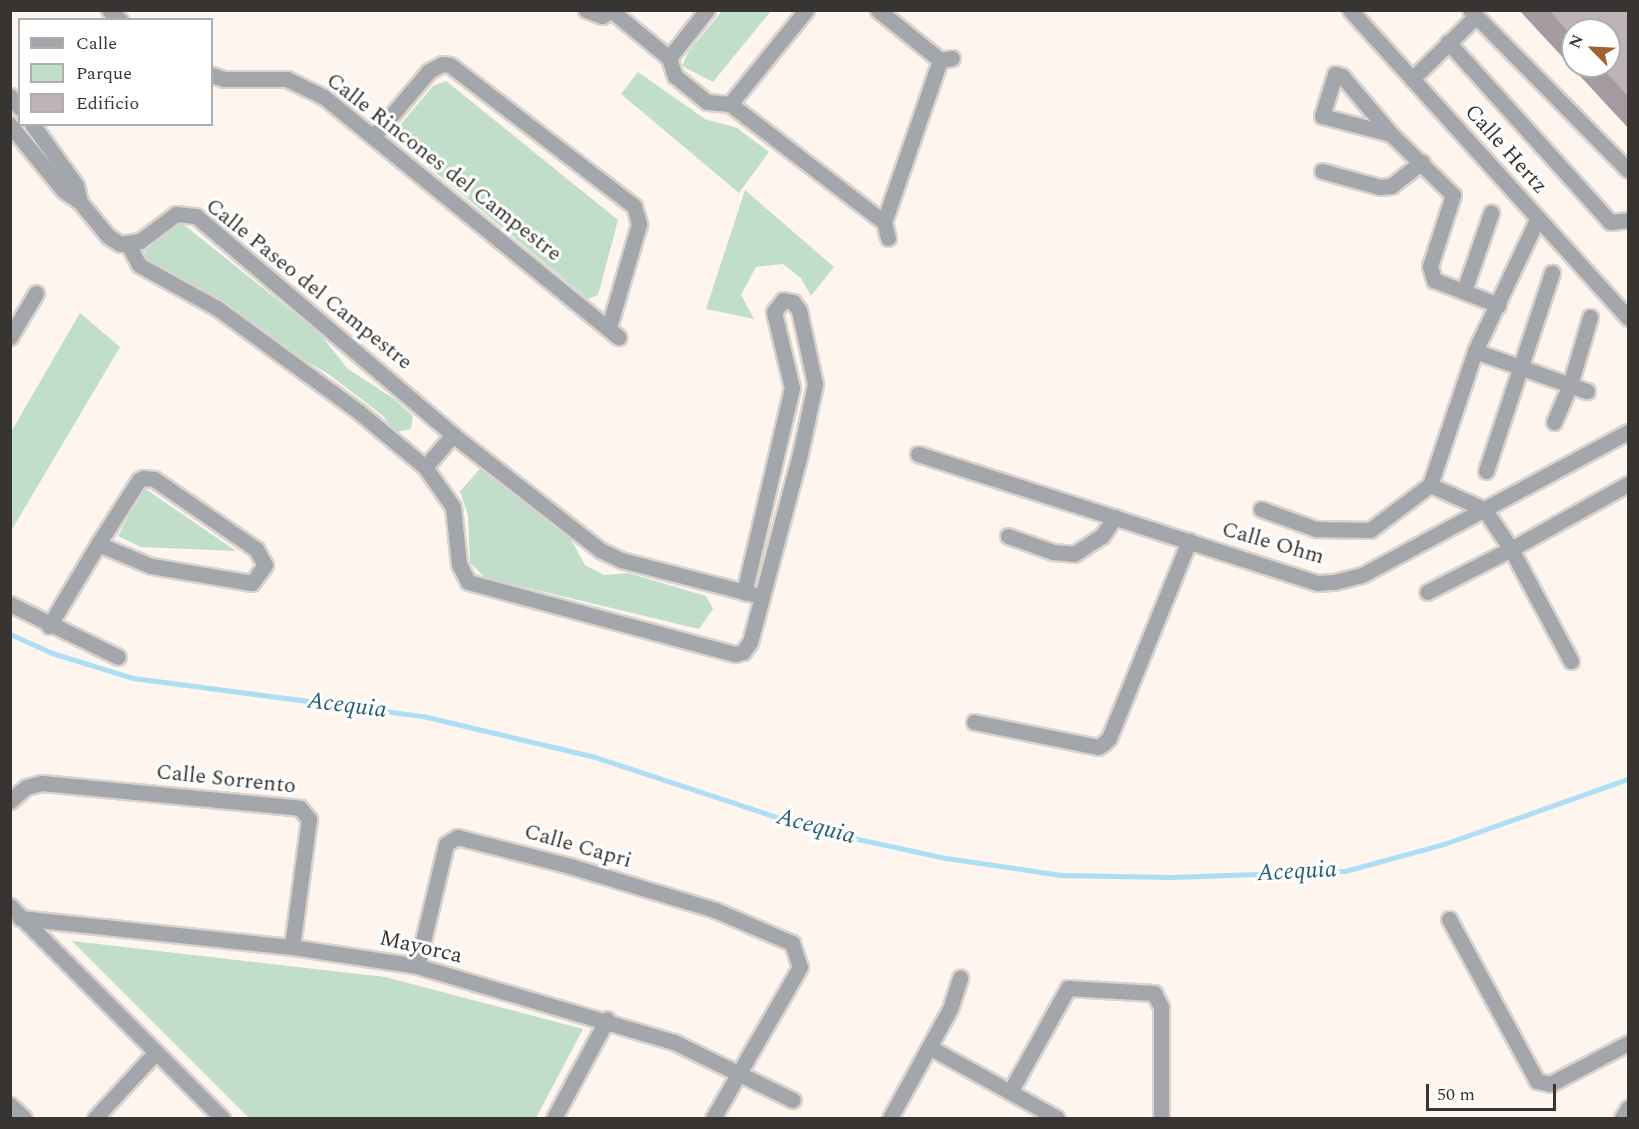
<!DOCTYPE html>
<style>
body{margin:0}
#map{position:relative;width:1639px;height:1129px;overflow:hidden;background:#fdf5ee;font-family:Spectral,serif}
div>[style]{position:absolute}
.green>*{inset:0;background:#c0deca}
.stream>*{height:5px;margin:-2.5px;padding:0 2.5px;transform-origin:2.5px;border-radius:2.5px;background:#acdef6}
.roads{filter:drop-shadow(2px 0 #dad2cc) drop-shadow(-2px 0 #dad2cc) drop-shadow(0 2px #dad2cc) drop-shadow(0 -2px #dad2cc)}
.minor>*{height:15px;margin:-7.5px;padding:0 7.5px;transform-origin:7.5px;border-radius:7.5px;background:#a3a7ab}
.wall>*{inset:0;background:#a49aa0}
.building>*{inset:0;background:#bfb3ba}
span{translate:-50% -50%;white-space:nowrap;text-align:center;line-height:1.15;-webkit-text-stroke:6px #fff;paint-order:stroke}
.street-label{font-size:22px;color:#383431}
.water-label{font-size:24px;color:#225f77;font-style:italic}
.frame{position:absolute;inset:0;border:12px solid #383431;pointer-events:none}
.legend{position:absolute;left:18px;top:18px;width:195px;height:108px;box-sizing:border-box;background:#fff;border:2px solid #afaead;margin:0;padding:8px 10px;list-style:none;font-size:18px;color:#383431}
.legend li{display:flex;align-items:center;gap:12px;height:30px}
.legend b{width:30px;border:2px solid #afaead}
.north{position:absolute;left:1561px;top:18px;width:60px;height:60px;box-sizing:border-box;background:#fff;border:2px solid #afaead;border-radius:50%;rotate:294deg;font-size:16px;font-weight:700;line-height:24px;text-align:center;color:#383431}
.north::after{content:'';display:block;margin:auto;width:21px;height:27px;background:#a46130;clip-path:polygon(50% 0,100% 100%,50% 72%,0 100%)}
.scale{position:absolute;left:1426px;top:1084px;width:130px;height:27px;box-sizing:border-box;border:3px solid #383431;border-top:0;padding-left:8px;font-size:18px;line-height:21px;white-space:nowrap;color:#383431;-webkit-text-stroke:4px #fff;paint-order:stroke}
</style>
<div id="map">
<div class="green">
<i style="clip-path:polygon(723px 10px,771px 11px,713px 82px,682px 66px,689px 51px)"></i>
<i style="clip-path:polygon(638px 72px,705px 119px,737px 128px,769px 152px,739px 193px,621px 94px)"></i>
<i style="clip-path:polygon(446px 81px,618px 220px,598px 295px,588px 299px,399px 142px,396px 130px,433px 86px)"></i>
<i style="clip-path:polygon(745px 190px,834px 267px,811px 296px,801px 278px,783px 264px,756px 267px,741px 295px,754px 319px,706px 309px)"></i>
<i style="clip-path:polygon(178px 220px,319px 333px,348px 369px,394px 399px,413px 416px,411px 429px,396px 432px,382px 415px,327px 373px,282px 347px,209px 293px,142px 259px,147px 247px)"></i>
<i style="clip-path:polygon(80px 313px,120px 347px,11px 531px,11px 432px)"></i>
<i style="clip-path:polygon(480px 469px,569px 536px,585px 565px,604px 575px,628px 573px,706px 596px,713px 609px,699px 629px,486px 578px,470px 563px,468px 515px,460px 491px)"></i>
<i style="clip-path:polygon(144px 488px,236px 551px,141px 547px,118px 536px)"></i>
<i style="clip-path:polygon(72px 941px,385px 977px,583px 1029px,536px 1118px,249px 1118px)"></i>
</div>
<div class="stream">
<i style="left:10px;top:634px;width:46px;rotate:24.3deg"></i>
<i style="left:52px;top:653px;width:85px;rotate:17.2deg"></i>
<i style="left:133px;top:678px;width:292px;rotate:7.5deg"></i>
<i style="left:423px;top:716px;width:177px;rotate:13.4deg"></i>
<i style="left:595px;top:757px;width:233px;rotate:18.3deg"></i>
<i style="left:816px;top:830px;width:133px;rotate:12.2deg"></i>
<i style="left:946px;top:858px;width:116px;rotate:8.4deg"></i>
<i style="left:1061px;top:875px;width:110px;rotate:1deg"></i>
<i style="left:1171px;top:877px;width:174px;rotate:-2deg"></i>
<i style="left:1345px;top:871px;width:103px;rotate:-15.3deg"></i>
<i style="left:1444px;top:844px;width:195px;rotate:-19.5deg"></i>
</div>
<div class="roads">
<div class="minor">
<i style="left:109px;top:10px;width:15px;rotate:42deg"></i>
<i style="left:586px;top:10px;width:17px;rotate:21deg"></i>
<i style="left:602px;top:16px;width:12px;rotate:-31deg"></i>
<i style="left:878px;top:10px;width:80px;rotate:38.9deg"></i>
<i style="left:1350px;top:10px;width:415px;rotate:47.9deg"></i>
<i style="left:612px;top:11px;width:74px;rotate:39.5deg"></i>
<i style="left:669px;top:58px;width:19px;rotate:72deg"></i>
<i style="left:675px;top:76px;width:41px;rotate:39.1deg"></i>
<i style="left:707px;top:102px;width:23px;rotate:5deg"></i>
<i style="left:730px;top:104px;width:194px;rotate:37.5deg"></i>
<i style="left:1476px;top:16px;width:216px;rotate:45.4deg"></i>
<i style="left:1448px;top:42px;width:242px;rotate:48deg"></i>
<i style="left:1610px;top:222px;width:18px;rotate:-6deg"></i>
<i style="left:669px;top:58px;width:61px;rotate:-51.6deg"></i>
<i style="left:212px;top:75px;width:13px;rotate:18deg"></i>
<i style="left:224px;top:79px;width:63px"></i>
<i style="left:287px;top:79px;width:41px;rotate:25.9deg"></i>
<i style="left:324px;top:97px;width:380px;rotate:39.2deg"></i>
<i style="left:1412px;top:79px;width:90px;rotate:-44.5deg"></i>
<i style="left:1476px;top:16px;width:8px;rotate:-135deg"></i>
<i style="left:10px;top:96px;width:16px;rotate:50deg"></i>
<i style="left:730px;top:104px;width:121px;rotate:-51deg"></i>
<i style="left:32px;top:124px;width:75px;rotate:54.2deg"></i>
<i style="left:76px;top:185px;width:17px;rotate:77deg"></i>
<i style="left:10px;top:125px;width:84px;rotate:50.8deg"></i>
<i style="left:63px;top:190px;width:21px;rotate:35deg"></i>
<i style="left:80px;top:202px;width:44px;rotate:50.5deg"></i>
<i style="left:108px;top:236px;width:14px;rotate:34deg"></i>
<i style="left:120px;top:244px;width:20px;rotate:-9deg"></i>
<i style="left:140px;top:241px;width:45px;rotate:-36.9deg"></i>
<i style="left:176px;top:214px;width:20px;rotate:6deg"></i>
<i style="left:196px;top:216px;width:338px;rotate:40.4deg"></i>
<i style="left:453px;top:435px;width:187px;rotate:38deg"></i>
<i style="left:600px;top:550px;width:23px;rotate:25deg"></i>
<i style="left:621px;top:560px;width:135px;rotate:14.5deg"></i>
<i style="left:1391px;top:134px;width:71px;rotate:-165.4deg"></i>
<i style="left:1322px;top:116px;width:44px;rotate:-72.8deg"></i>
<i style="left:1335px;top:74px;width:7px;rotate:16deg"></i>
<i style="left:1342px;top:76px;width:76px;rotate:49.8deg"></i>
<i style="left:1391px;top:134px;width:87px;rotate:44.5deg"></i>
<i style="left:1453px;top:195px;width:75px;rotate:107.9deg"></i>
<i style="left:1430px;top:266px;width:15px;rotate:74deg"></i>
<i style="left:1434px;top:280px;width:69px;rotate:21.3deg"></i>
<i style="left:373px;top:137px;width:87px;rotate:-49.7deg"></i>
<i style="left:429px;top:71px;width:15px;rotate:-28deg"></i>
<i style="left:442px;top:64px;width:8px;rotate:7deg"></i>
<i style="left:450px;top:65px;width:232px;rotate:37.5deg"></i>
<i style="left:634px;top:206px;width:19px;rotate:74deg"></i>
<i style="left:639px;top:224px;width:107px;rotate:106.2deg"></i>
<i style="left:1322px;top:171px;width:60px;rotate:15.4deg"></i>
<i style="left:1380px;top:187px;width:11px;rotate:-5deg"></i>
<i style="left:1391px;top:186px;width:39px;rotate:-38deg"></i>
<i style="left:888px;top:238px;width:16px;rotate:-104deg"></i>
<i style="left:884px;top:222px;width:171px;rotate:-70.9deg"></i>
<i style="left:940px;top:60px;width:12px;rotate:-9deg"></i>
<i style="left:129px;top:246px;width:21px;rotate:62deg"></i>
<i style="left:139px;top:265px;width:89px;rotate:28.9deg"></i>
<i style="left:217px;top:308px;width:176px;rotate:36.2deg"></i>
<i style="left:359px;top:412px;width:86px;rotate:39.8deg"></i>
<i style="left:425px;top:467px;width:49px;rotate:55deg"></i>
<i style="left:453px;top:507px;width:57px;rotate:84deg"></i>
<i style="left:459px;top:564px;width:20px;rotate:63deg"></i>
<i style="left:468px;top:582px;width:277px;rotate:15.1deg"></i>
<i style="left:735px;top:654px;width:8px;rotate:-14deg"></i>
<i style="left:743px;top:652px;width:12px;rotate:-55deg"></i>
<i style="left:750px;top:642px;width:195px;rotate:-75.1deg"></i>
<i style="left:800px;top:454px;width:72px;rotate:-77.9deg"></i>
<i style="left:815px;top:384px;width:76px;rotate:-102.2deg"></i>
<i style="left:799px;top:310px;width:10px;rotate:-127deg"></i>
<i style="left:793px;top:302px;width:10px;rotate:-169deg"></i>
<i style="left:783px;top:300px;width:15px;rotate:127deg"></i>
<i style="left:774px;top:312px;width:78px;rotate:76.7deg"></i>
<i style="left:792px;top:388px;width:210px;rotate:103.2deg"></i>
<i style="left:1464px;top:291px;width:83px;rotate:-70.9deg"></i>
<i style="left:10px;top:337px;width:51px;rotate:-59.4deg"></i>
<i style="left:1475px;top:351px;width:119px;rotate:19.7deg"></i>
<i style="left:1554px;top:422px;width:40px;rotate:-66.6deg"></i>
<i style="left:1570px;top:385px;width:71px;rotate:-73.6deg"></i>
<i style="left:918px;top:454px;width:420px;rotate:17.9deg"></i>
<i style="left:1318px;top:583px;width:16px;rotate:-4deg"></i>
<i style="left:1334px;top:582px;width:29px;rotate:-14deg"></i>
<i style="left:1362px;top:575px;width:302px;rotate:-28.3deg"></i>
<i style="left:425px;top:467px;width:43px;rotate:-48.8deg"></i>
<i style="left:1486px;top:471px;width:209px;rotate:-71.6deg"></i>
<i style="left:1430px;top:485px;width:141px;rotate:-71.4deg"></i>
<i style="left:1475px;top:351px;width:147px;rotate:-64.7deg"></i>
<i style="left:1261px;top:509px;width:59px;rotate:20deg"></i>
<i style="left:1316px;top:529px;width:54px;rotate:1.1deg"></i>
<i style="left:1370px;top:530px;width:75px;rotate:-36.9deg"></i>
<i style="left:1430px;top:485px;width:59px;rotate:24deg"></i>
<i style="left:1484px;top:509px;width:48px;rotate:56deg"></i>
<i style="left:1511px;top:549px;width:94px;rotate:152.9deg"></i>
<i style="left:1008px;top:536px;width:48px;rotate:19.6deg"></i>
<i style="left:1053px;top:552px;width:21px;rotate:5deg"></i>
<i style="left:1074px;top:554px;width:33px;rotate:-33deg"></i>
<i style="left:1102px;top:536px;width:23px;rotate:-56deg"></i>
<i style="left:10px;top:604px;width:120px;rotate:26.1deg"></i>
<i style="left:49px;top:626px;width:96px;rotate:-59.1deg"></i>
<i style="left:98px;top:544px;width:76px;rotate:-57.4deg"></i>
<i style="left:139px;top:480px;width:4px;rotate:-27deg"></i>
<i style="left:143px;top:478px;width:11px;rotate:5deg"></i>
<i style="left:154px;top:479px;width:124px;rotate:34.5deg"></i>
<i style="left:256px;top:549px;width:18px;rotate:61deg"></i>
<i style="left:265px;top:565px;width:22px;rotate:126deg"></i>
<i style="left:252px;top:583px;width:102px;rotate:-170.4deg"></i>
<i style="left:151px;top:566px;width:57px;rotate:-157.5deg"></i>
<i style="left:1571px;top:661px;width:127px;rotate:-118.2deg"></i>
<i style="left:1511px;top:549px;width:134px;rotate:-29.1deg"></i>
<i style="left:974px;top:722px;width:126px;rotate:11.4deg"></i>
<i style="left:1098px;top:747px;width:6px;rotate:-31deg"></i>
<i style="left:1103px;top:744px;width:8px;rotate:-45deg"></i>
<i style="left:1109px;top:738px;width:213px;rotate:-67.9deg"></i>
<i style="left:10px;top:801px;width:21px;rotate:-41deg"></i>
<i style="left:26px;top:787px;width:16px;rotate:-14deg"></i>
<i style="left:42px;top:783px;width:259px;rotate:5.5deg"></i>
<i style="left:300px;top:808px;width:14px;rotate:51deg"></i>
<i style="left:309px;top:819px;width:129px;rotate:97.6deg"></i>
<i style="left:10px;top:906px;width:300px;rotate:45deg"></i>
<i style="left:20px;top:918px;width:274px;rotate:6.1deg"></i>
<i style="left:292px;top:947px;width:126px;rotate:8.6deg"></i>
<i style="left:417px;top:966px;width:268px;rotate:16.5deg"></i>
<i style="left:674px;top:1042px;width:132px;rotate:26deg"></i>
<i style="left:1449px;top:919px;width:184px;rotate:61.5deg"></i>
<i style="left:1537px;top:1081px;width:13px;rotate:13deg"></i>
<i style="left:1550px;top:1084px;width:88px;rotate:-27.7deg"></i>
<i style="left:417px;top:966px;width:125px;rotate:-76.6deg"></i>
<i style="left:446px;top:844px;width:13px;rotate:-32deg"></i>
<i style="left:457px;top:837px;width:117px;rotate:14.4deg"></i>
<i style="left:570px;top:866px;width:152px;rotate:16.9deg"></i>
<i style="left:715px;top:910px;width:84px;rotate:23.2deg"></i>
<i style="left:792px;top:943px;width:25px;rotate:72deg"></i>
<i style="left:800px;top:967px;width:174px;rotate:119.9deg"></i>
<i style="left:929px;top:1047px;width:146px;rotate:29deg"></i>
<i style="left:1010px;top:1092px;width:119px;rotate:-60.9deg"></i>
<i style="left:1068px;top:988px;width:86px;rotate:3.3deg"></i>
<i style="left:1154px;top:993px;width:16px;rotate:63deg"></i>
<i style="left:1161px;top:1007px;width:111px;rotate:90deg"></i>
<i style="left:10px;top:1105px;width:19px;rotate:43deg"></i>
<i style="left:95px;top:1118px;width:88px;rotate:-47.3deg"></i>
<i style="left:554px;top:1118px;width:112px;rotate:-61.8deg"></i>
<i style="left:890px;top:1118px;width:124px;rotate:-61.2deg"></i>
<i style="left:950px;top:1009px;width:33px;rotate:-72deg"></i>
<i style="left:1622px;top:1118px;width:12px;rotate:-59deg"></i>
</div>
</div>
<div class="wall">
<i style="clip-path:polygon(evenodd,1519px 10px,1629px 10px,1629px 129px,1519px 10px,1573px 30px,1609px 66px,1573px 66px,1573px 30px)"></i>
</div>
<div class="building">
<i style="clip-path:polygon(1549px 10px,1629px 10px,1629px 97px,1600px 66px,1609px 66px,1609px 30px,1573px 30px,1573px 37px)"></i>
</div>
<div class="street-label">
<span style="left:1506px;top:149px;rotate:48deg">Calle Hertz</span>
<span style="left:444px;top:167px;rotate:38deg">Calle Rincones del Campestre</span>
<span style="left:309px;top:284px;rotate:39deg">Calle Paseo del Campestre</span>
<span style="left:1273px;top:543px;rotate:16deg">Calle Ohm</span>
<span style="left:226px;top:779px;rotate:6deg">Calle Sorrento</span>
<span style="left:578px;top:846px;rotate:16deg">Calle Capri</span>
<span style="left:421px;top:947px;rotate:13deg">Mayorca</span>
</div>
<div class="water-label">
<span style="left:347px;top:706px;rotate:7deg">Acequia</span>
<span style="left:816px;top:827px;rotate:15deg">Acequia</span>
<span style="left:1297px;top:872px;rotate:-3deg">Acequia</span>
</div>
<div class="frame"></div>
<ul class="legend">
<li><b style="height:8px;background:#a3a7ab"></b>Calle</li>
<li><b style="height:16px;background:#c0deca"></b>Parque</li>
<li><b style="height:16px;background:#bfb3ba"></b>Edificio</li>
</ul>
<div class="north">N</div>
<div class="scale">50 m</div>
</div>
